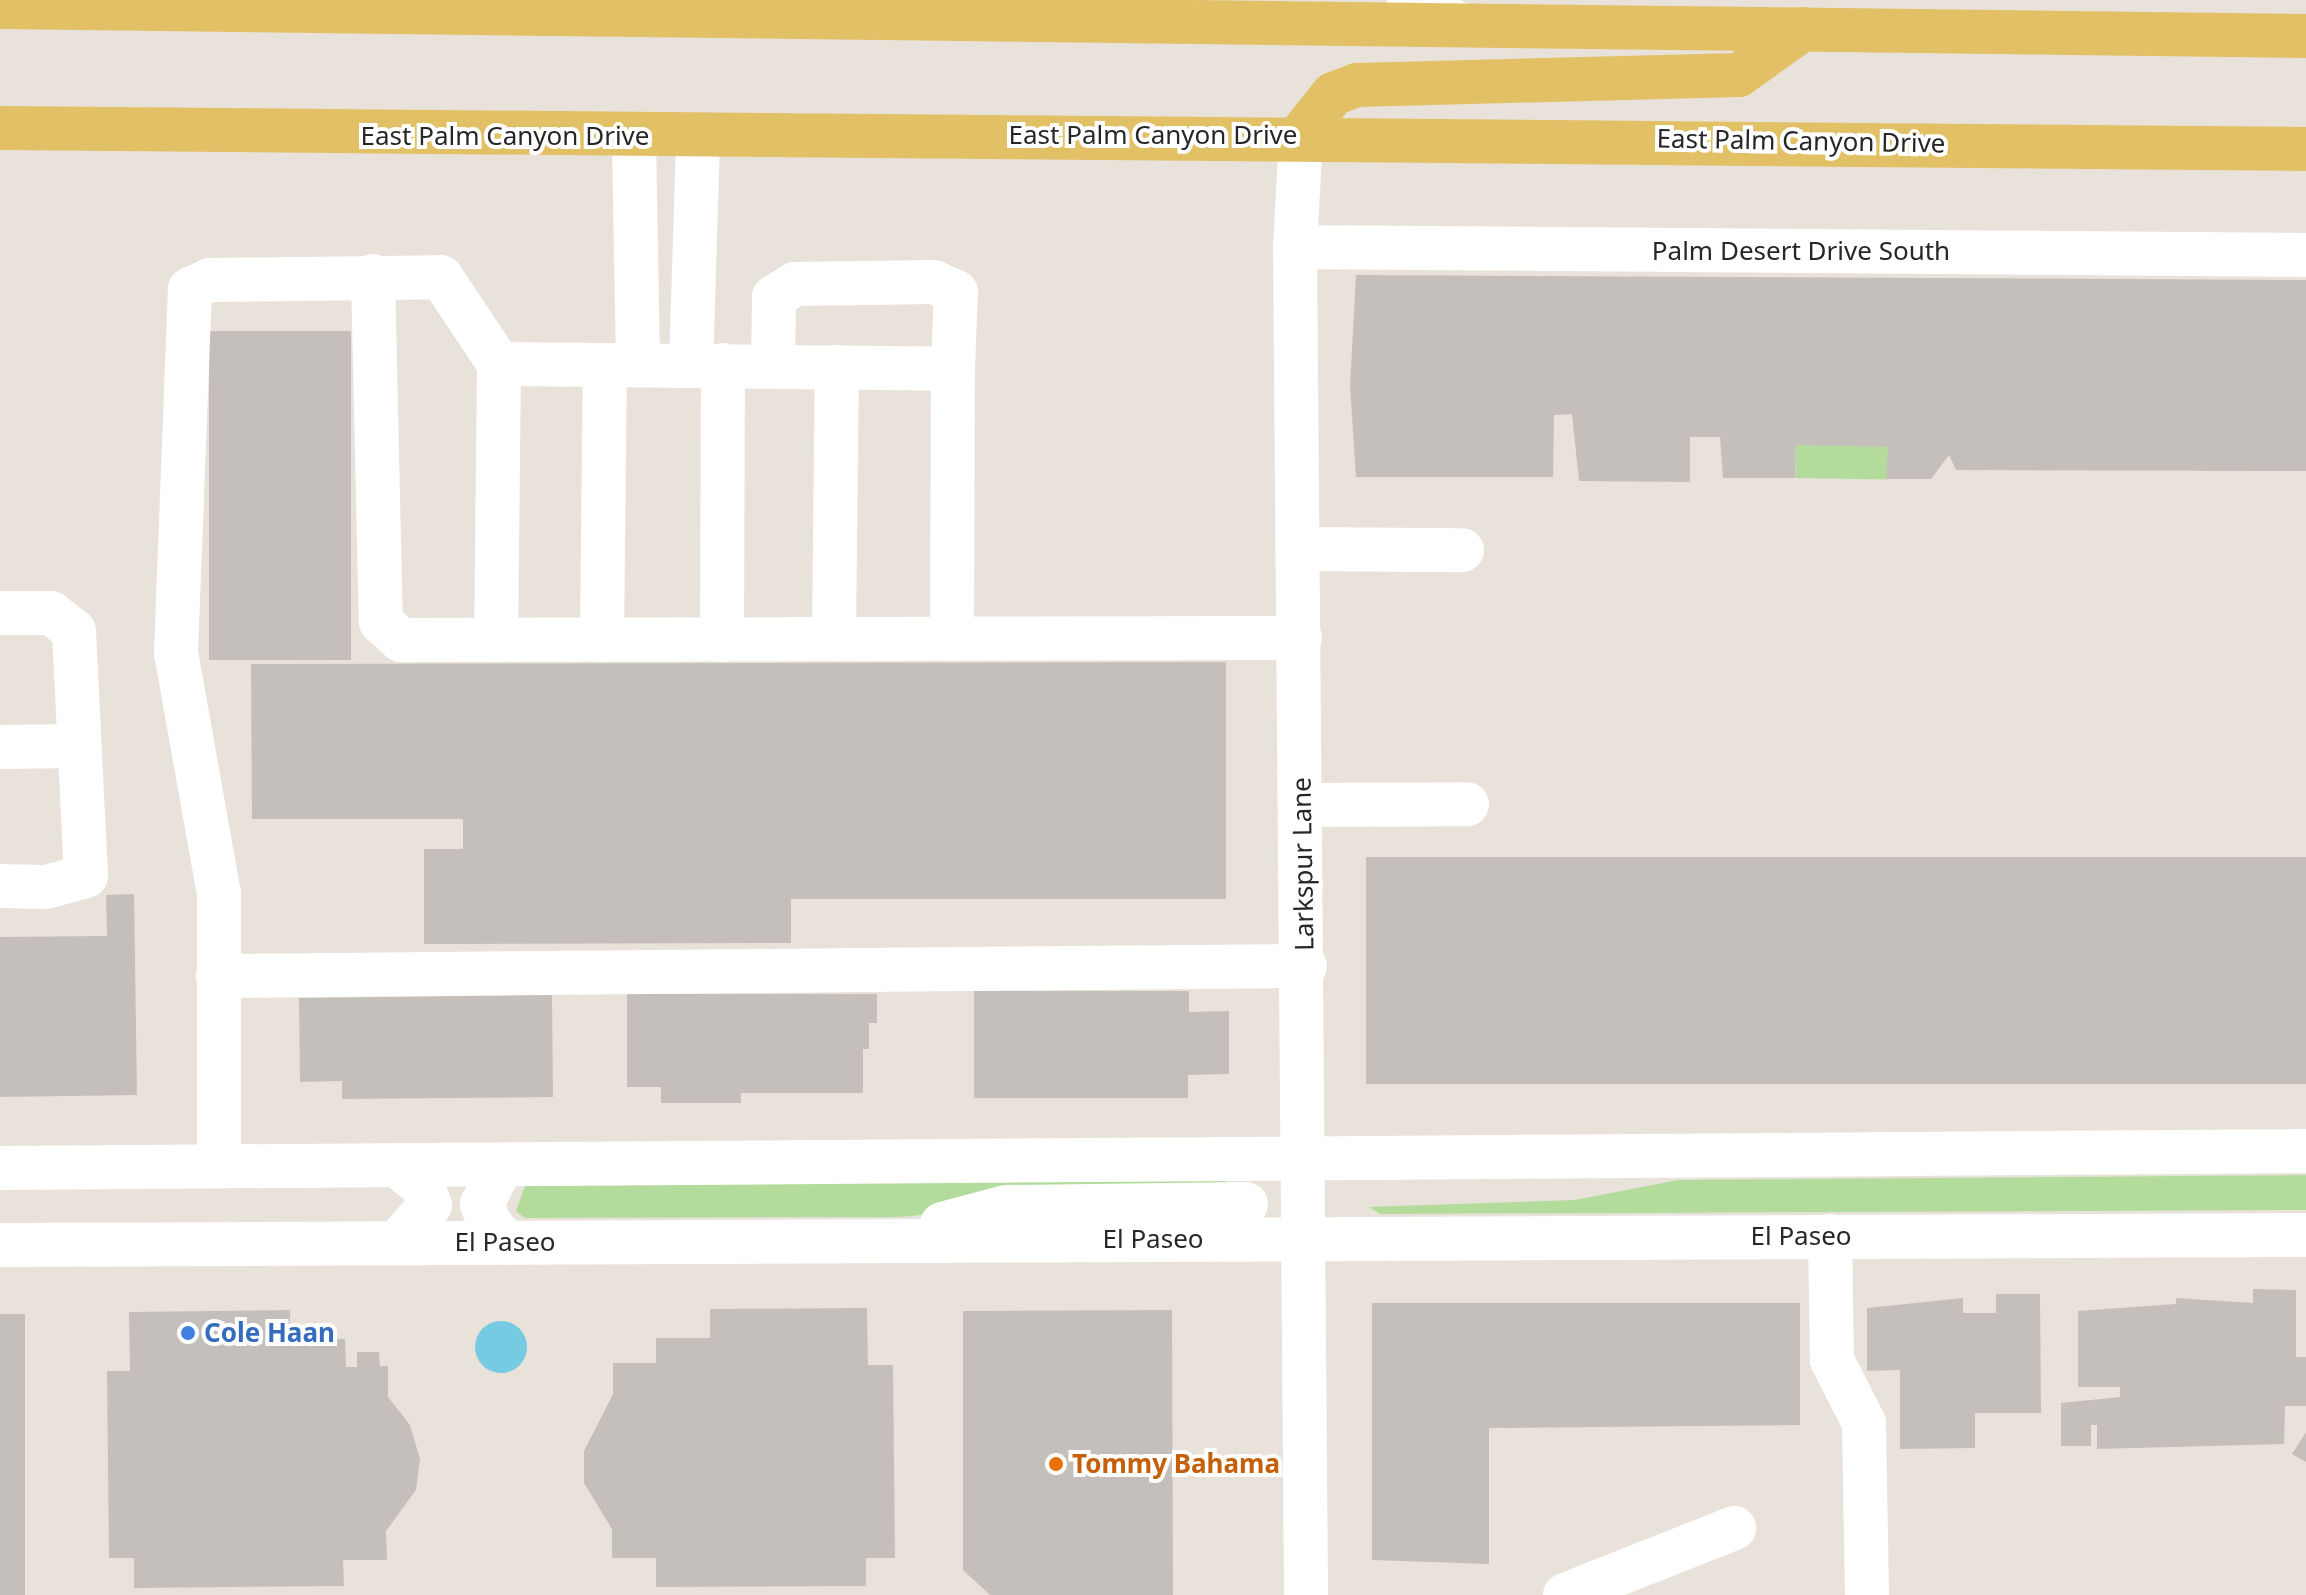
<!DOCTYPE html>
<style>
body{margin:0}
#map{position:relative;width:2306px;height:1595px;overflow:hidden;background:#e9e2da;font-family:"Noto Sans",sans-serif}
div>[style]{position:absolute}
.green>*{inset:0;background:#b3db9b;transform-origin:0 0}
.water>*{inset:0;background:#76cae2}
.round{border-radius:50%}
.building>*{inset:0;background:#c4bfba;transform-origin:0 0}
.minor>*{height:44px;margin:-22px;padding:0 22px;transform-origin:22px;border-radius:22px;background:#fff}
.major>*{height:44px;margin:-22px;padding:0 22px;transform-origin:22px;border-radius:22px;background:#e2c066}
.dots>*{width:22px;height:22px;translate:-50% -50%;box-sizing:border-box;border:4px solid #fff;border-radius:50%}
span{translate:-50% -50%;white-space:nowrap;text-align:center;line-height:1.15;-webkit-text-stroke:8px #fff;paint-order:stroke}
.street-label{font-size:26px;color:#272727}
.shop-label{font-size:26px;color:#366cbe;font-weight:700}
.left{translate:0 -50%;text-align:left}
.food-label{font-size:26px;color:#c56008;font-weight:700}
</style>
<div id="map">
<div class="green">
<i style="left:1796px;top:445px;width:92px;height:33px;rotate:1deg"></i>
<i style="clip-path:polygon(2306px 1175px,2306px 1210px,1380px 1214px,1369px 1207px,1575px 1200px,1678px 1180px)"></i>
<i style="clip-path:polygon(1223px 1179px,1228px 1184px,900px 1217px,525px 1218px,516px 1211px,525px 1186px)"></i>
</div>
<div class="water">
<i class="round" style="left:475px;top:1321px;width:52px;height:52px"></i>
</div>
<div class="building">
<i style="clip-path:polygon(1356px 275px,2306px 280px,2306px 471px,1956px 470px,1949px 455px,1931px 479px,1886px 479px,1888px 447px,1796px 445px,1795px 478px,1723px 478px,1720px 437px,1690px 437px,1690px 482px,1579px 481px,1572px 414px,1554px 415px,1553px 477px,1356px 477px,1350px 386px)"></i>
<i style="left:351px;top:331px;width:329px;height:142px;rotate:90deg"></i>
<i style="clip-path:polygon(1226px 662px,1226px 899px,791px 899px,791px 943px,424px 944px,424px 849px,463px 849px,463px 819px,252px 819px,251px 664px)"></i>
<i style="left:2306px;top:857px;width:227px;height:940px;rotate:90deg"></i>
<i style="clip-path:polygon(134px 894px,137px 1095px,0 1097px,0 937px,107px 936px,106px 895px)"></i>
<i style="clip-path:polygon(974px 991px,1189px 991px,1189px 1012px,1229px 1011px,1229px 1074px,1188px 1075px,1188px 1098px,974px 1098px)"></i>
<i style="clip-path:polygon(627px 994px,877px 994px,877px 1023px,869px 1023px,869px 1049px,863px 1049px,863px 1093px,741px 1093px,741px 1103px,661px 1103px,661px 1087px,627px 1087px)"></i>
<i style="clip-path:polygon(552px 995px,553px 1097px,342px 1099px,342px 1081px,300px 1082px,299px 998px)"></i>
<i style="clip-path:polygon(2253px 1289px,2296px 1290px,2296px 1357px,2306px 1357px,2306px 1406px,2285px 1406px,2284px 1444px,2097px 1449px,2097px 1425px,2091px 1425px,2091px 1446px,2061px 1446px,2061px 1403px,2120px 1397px,2120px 1387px,2078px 1387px,2078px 1311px,2176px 1304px,2176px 1298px,2253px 1303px)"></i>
<i style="clip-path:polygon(1996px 1294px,2040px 1294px,2041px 1413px,1975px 1413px,1975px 1448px,1900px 1449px,1900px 1370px,1867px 1371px,1867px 1308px,1963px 1298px,1963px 1313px,1996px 1313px)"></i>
<i style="clip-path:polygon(1372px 1303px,1800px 1303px,1800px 1425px,1489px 1428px,1489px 1564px,1372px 1560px)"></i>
<i style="clip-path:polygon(867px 1308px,868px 1365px,893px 1365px,895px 1558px,866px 1558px,866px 1586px,656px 1587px,656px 1558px,612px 1558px,612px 1529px,584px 1483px,584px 1451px,613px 1394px,613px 1363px,656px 1363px,656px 1338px,710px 1338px,710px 1309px)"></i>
<i style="clip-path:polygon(290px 1310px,290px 1339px,345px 1339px,346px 1367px,357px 1367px,357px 1352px,379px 1352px,380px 1366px,388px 1366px,388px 1397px,410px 1425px,420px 1459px,416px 1490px,386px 1531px,387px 1560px,343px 1560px,344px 1586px,134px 1588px,134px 1558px,109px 1558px,107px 1371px,130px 1371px,129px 1312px)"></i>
<i style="clip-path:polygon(1172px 1310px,1173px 1595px,990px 1595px,963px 1570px,963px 1311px)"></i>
<i style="left:0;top:1314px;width:25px;height:281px"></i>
<i style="clip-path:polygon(2306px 1432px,2306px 1462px,2292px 1454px)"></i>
</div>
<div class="minor">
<i style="left:1409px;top:0;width:58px;rotate:25.7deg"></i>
<i style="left:1301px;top:134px;width:113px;rotate:93deg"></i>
<i style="left:1295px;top:247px;width:1348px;rotate:89.53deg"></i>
<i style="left:634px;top:137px;width:228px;rotate:89deg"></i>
<i style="left:1295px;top:247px;width:1011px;rotate:0.45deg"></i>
<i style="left:373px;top:276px;width:346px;rotate:88.7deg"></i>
<i style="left:381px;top:622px;width:27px;rotate:42deg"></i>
<i style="left:401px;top:640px;width:899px;rotate:-0.13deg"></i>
<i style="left:499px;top:364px;width:454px;rotate:0.6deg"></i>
<i style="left:953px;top:369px;width:77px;rotate:-87.8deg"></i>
<i style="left:956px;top:292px;width:24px;rotate:-156deg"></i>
<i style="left:934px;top:282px;width:139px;rotate:179.2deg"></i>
<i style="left:795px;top:284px;width:25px;rotate:148deg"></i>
<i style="left:774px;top:297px;width:69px;rotate:90.8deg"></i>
<i style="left:691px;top:365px;width:228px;rotate:-88.2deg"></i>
<i style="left:1299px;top:549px;width:163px;rotate:0.4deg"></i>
<i style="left:0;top:613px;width:51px"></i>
<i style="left:51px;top:613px;width:29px;rotate:38deg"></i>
<i style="left:74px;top:631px;width:245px;rotate:87.2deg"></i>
<i style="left:86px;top:876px;width:41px;rotate:164.6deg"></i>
<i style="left:46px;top:887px;width:46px;rotate:-178.8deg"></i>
<i style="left:834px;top:639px;width:272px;rotate:-89.4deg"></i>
<i style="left:952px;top:639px;width:270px;rotate:-89.8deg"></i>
<i style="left:602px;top:640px;width:275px;rotate:-89.4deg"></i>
<i style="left:722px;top:640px;width:275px;rotate:-89.8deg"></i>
<i style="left:0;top:747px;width:79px;rotate:-0.7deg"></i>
<i style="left:1302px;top:805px;width:165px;rotate:-0.3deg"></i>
<i style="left:218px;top:976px;width:1087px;rotate:-0.53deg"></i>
<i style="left:396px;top:1165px;width:34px;rotate:38deg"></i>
<i style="left:423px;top:1186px;width:20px;rotate:70deg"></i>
<i style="left:430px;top:1205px;width:50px;rotate:131deg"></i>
<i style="left:502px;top:1165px;width:44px;rotate:117.1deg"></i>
<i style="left:482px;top:1204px;width:22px;rotate:69deg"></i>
<i style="left:490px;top:1225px;width:25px;rotate:45deg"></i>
<i style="left:219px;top:1166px;width:272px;rotate:-90deg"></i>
<i style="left:219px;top:894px;width:246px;rotate:-100.1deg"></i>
<i style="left:176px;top:652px;width:363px;rotate:-87.8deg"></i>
<i style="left:190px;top:289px;width:22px;rotate:-24deg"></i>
<i style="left:210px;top:280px;width:231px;rotate:-0.7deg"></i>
<i style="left:441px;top:277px;width:105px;rotate:56.3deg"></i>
<i style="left:499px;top:364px;width:276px;rotate:90.6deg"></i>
<i style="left:0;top:1168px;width:2306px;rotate:-0.42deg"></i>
<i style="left:942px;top:1224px;width:66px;rotate:-14.9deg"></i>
<i style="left:1006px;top:1207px;width:240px;rotate:-0.7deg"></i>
<i style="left:1830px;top:1236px;width:124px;rotate:89.1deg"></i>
<i style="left:1832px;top:1360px;width:71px;rotate:63.1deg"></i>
<i style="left:1864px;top:1423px;width:172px;rotate:89deg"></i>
<i style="left:0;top:1245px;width:2306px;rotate:-0.25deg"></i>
<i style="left:1565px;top:1595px;width:182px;rotate:-21.6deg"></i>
</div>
<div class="major">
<i style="left:0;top:7px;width:2306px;rotate:0.72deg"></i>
<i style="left:0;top:128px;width:2306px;rotate:0.52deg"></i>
<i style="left:1301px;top:134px;width:51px;rotate:-51.3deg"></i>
<i style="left:1333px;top:94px;width:26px;rotate:-21deg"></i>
<i style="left:1357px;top:85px;width:382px;rotate:-1.5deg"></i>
<i style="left:1739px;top:75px;width:79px;rotate:-35.7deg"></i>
</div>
<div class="dots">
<i style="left:188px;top:1333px;background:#3f7fe0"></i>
<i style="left:1056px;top:1464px;background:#e8710a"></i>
</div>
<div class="street-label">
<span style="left:1153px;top:135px">East Palm Canyon Drive</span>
<span style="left:505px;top:136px">East Palm Canyon Drive</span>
<span style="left:1801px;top:141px;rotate:1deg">East Palm Canyon Drive</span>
<span style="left:1801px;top:251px">Palm Desert Drive South</span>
<span style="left:1303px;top:864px;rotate:-91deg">Larkspur Lane</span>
<span style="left:1801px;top:1236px">El Paseo</span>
<span style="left:1153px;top:1239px">El Paseo</span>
<span style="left:505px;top:1242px">El Paseo</span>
</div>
<div class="shop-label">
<span class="left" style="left:204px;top:1333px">Cole Haan</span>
</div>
<div class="food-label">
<span class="left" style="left:1072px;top:1464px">Tommy Bahama</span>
</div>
</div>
